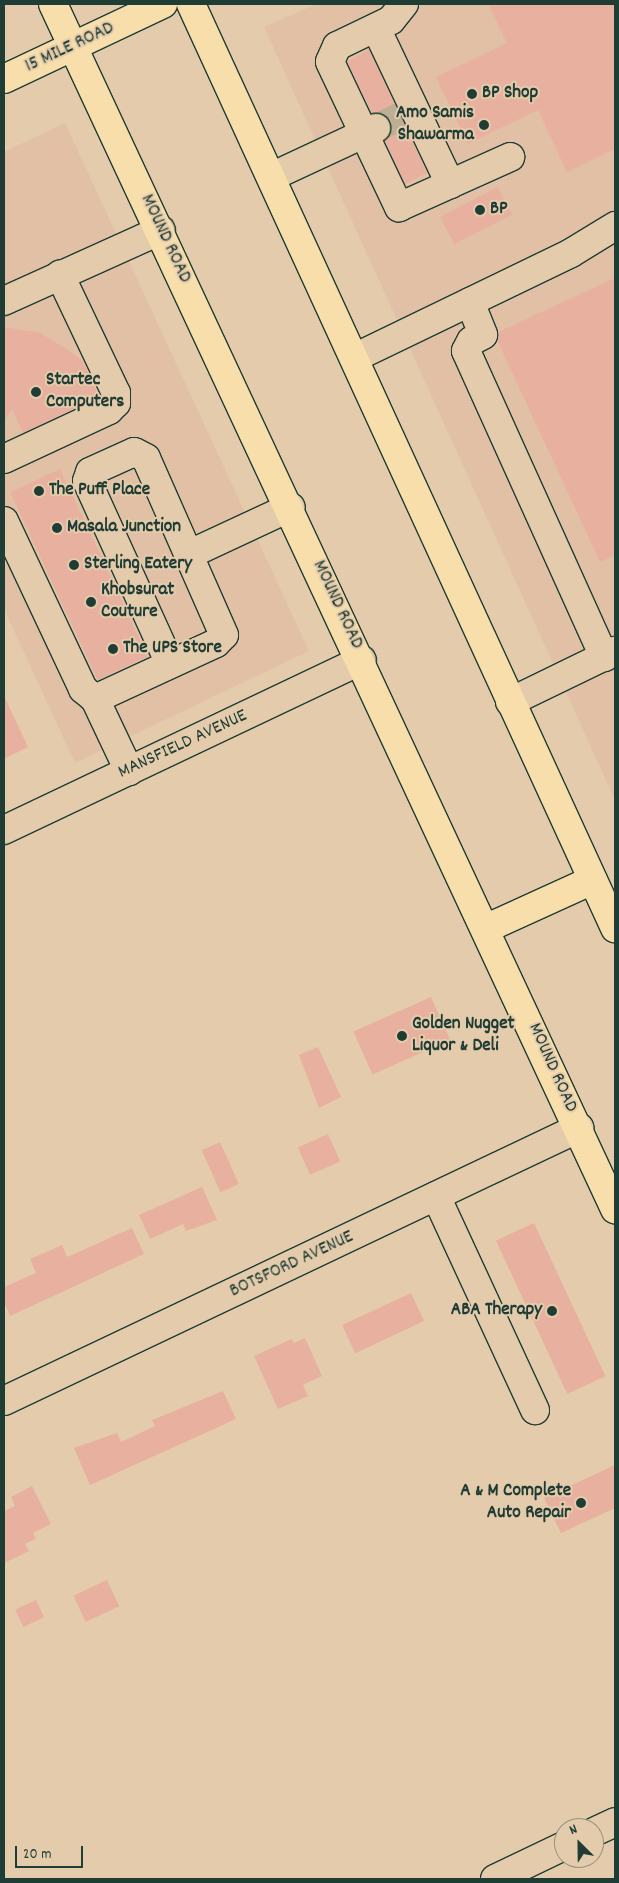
<!DOCTYPE html>
<style>
body{margin:0}
#map{position:relative;width:619px;height:1883px;overflow:hidden;background:#e4cbac;font-family:Dekko,sans-serif}
div>[style]{position:absolute}
.built>*{inset:0;background:#e1c0a6}
.building>*{inset:0;background:#e8b09e;transform-origin:0 0}
.minor-tunnel>*{height:28px;margin-top:-14px;transform-origin:0;background:repeating-linear-gradient(90deg,#bdaf94 0 28px,transparent 0 42px)}
.roads{filter:drop-shadow(1px 0 #1f3d34) drop-shadow(-1px 0 #1f3d34) drop-shadow(0 1px #1f3d34) drop-shadow(0 -1px #1f3d34)}
.minor>*{height:28px;margin:-14px;padding:0 14px;transform-origin:14px;border-radius:14px;background:#e4cbac}
.major>*{height:28px;margin:-14px;padding:0 14px;transform-origin:14px;border-radius:14px;background:#f8deab}
.dots>*{width:14px;height:14px;translate:-50% -50%;box-sizing:border-box;border:2px solid #e4cbac;border-radius:50%}
span{translate:-50% -50%;white-space:nowrap;text-align:center;line-height:1.15;-webkit-text-stroke:4px #e4cbac;paint-order:stroke}
.street-label{font-size:19px;color:#1f3d34}
.poi-label{font-size:19px;color:#1f3d34;font-weight:700}
.left{translate:0 -50%;text-align:left}
.right{translate:-100% -50%;text-align:right}
.frame{position:absolute;inset:0;border:5px solid #1f3d34;pointer-events:none}
.north{position:absolute;left:554px;top:1818px;width:50px;height:50px;box-sizing:border-box;background:#e4cbac;border:1px solid #95927c;border-radius:50%;rotate:337deg;font-size:14px;font-weight:700;line-height:20px;text-align:center;color:#1f3d34}
.north::after{content:'';display:block;margin:auto;width:18px;height:22px;background:#1f3d34;clip-path:polygon(50% 0,100% 100%,50% 72%,0 100%)}
.scale{position:absolute;left:15px;top:1846px;width:68px;height:22px;box-sizing:border-box;border:2px solid #1f3d34;border-top:0;padding-left:6px;font-size:15px;line-height:18px;white-space:nowrap;color:#1f3d34;-webkit-text-stroke:4px #e4cbac;paint-order:stroke}
</style>
<div id="map">
<div class="built">
<i style="clip-path:polygon(316px 4px,615px 4px,615px 800px,264px 27px)"></i>
<i style="clip-path:polygon(65px 123px,309px 651px,75px 763px,4px 609px,4px 152px)"></i>
</div>
<div class="building">
<i style="clip-path:polygon(488px 4px,615px 4px,615px 149px,567px 172px,538px 110px,468px 144px,436px 77px,507px 43px)"></i>
<i style="clip-path:polygon(369px 49px,427px 173px,405px 184px,385px 141px,391px 130px,390px 121px,385px 115px,372px 113px,347px 62px)"></i>
<i style="left:498px;top:187px;width:31px;height:65px;rotate:63deg"></i>
<i style="clip-path:polygon(615px 278px,615px 555px,600px 562px,497px 340px,498px 332px)"></i>
<i style="clip-path:polygon(4px 327px,40px 333px,66px 349px,83px 361px,99px 397px,23px 433px,12px 409px,4px 423px)"></i>
<i style="left:60px;top:469px;width:207px;height:55px;rotate:65deg"></i>
<i style="clip-path:polygon(4px 696px,28px 747px,4px 759px)"></i>
<i style="left:431px;top:997px;width:47px;height:85px;rotate:66deg"></i>
<i style="clip-path:polygon(318px 1047px,341px 1097px,319px 1108px,299px 1055px)"></i>
<i style="left:328px;top:1134px;width:30px;height:33px;rotate:66deg"></i>
<i style="left:220px;top:1142px;width:46px;height:20px;rotate:66deg"></i>
<i style="clip-path:polygon(202px 1187px,217px 1220px,186px 1231px,183px 1224px,150px 1239px,139px 1215px)"></i>
<i style="left:534px;top:1223px;width:169px;height:42px;rotate:65deg"></i>
<i style="clip-path:polygon(132px 1228px,144px 1254px,10px 1316px,4px 1302px,4px 1287px,36px 1273px,30px 1259px,62px 1245px,67px 1257px)"></i>
<i style="left:411px;top:1293px;width:31px;height:76px;rotate:65deg"></i>
<i style="clip-path:polygon(305px 1338px,322px 1376px,303px 1385px,308px 1396px,278px 1409px,254px 1356px,292px 1339px,294px 1343px)"></i>
<i style="clip-path:polygon(223px 1391px,236px 1419px,90px 1485px,74px 1448px,117px 1433px,121px 1442px,155px 1426px,152px 1420px)"></i>
<i style="clip-path:polygon(615px 1465px,615px 1508px,561px 1533px,544px 1498px)"></i>
<i style="clip-path:polygon(32px 1486px,51px 1524px,33px 1533px,36px 1539px,25px 1544px,29px 1551px,4px 1563px,4px 1511px,15px 1506px,11px 1497px)"></i>
<i style="left:107px;top:1580px;width:29px;height:37px;rotate:65deg"></i>
<i style="left:36px;top:1600px;width:19px;height:23px;rotate:65deg"></i>
</div>
<div class="minor-tunnel">
<i style="left:376px;top:128px;width:33px;rotate:-25deg"></i>
</div>
<div class="roads">
<div class="minor">
<i style="left:404px;top:4px;width:21px;rotate:129deg"></i>
<i style="left:391px;top:20px;width:60px;rotate:154.3deg"></i>
<i style="left:337px;top:46px;width:17px;rotate:114deg"></i>
<i style="left:330px;top:62px;width:161px;rotate:64.6deg"></i>
<i style="left:399px;top:207px;width:122px;rotate:-24.2deg"></i>
<i style="left:376px;top:28px;width:173px;rotate:64.6deg"></i>
<i style="left:271px;top:177px;width:116px;rotate:-25deg"></i>
<i style="left:4px;top:301px;width:172px;rotate:-24.3deg"></i>
<i style="left:470px;top:302px;width:35px;rotate:68deg"></i>
<i style="left:483px;top:335px;width:13px;rotate:153deg"></i>
<i style="left:471px;top:341px;width:11px;rotate:117deg"></i>
<i style="left:466px;top:351px;width:336px;rotate:65.7deg"></i>
<i style="left:354px;top:358px;width:241px;rotate:-25.8deg"></i>
<i style="left:571px;top:253px;width:52px;rotate:-31.5deg"></i>
<i style="left:4px;top:459px;width:116px;rotate:-25deg"></i>
<i style="left:109px;top:410px;width:10px;rotate:-45deg"></i>
<i style="left:116px;top:403px;width:10px;rotate:-90deg"></i>
<i style="left:116px;top:393px;width:131px;rotate:-115.4deg"></i>
<i style="left:4px;top:521px;width:186px;rotate:64.8deg"></i>
<i style="left:83px;top:689px;width:16px;rotate:40deg"></i>
<i style="left:95px;top:699px;width:80px;rotate:64.7deg"></i>
<i style="left:190px;top:554px;width:111px;rotate:-25deg"></i>
<i style="left:95px;top:699px;width:133px;rotate:-24.8deg"></i>
<i style="left:216px;top:643px;width:11px;rotate:-45deg"></i>
<i style="left:224px;top:635px;width:193px;rotate:-113.8deg"></i>
<i style="left:146px;top:458px;width:13px;rotate:-153deg"></i>
<i style="left:134px;top:452px;width:48px;rotate:155.6deg"></i>
<i style="left:90px;top:472px;width:9px;rotate:108deg"></i>
<i style="left:87px;top:481px;width:201px;rotate:65.6deg"></i>
<i style="left:510px;top:702px;width:117px;rotate:-25.9deg"></i>
<i style="left:4px;top:830px;width:396px;rotate:-25.4deg"></i>
<i style="left:436px;top:1196px;width:236px;rotate:65.2deg"></i>
<i style="left:4px;top:1401px;width:637px;rotate:-25.4deg"></i>
<i style="left:594px;top:1832px;width:23px;rotate:-25deg"></i>
<i style="left:495px;top:1879px;width:76px;rotate:-25.6deg"></i>
</div>
<div class="major">
<i style="left:53px;top:4px;width:1330px;rotate:65deg"></i>
<i style="left:191px;top:4px;width:1017px;rotate:65.35deg"></i>
<i style="left:4px;top:79px;width:176px;rotate:-25.3deg"></i>
<i style="left:487px;top:928px;width:116px;rotate:-24.4deg"></i>
</div>
</div>
<div class="dots">
<i style="left:472px;top:94px;background:#1f3d34"></i>
<i style="left:484px;top:125px;background:#1f3d34"></i>
<i style="left:480px;top:210px;background:#1f3d34"></i>
<i style="left:36px;top:392px;background:#1f3d34"></i>
<i style="left:39px;top:491px;background:#1f3d34"></i>
<i style="left:57px;top:528px;background:#1f3d34"></i>
<i style="left:74px;top:565px;background:#1f3d34"></i>
<i style="left:91px;top:602px;background:#1f3d34"></i>
<i style="left:113px;top:649px;background:#1f3d34"></i>
<i style="left:402px;top:1036px;background:#1f3d34"></i>
<i style="left:552px;top:1311px;background:#1f3d34"></i>
<i style="left:581px;top:1503px;background:#1f3d34"></i>
</div>
<div class="street-label">
<span style="left:70px;top:48px;rotate:-25deg">15 MILE ROAD</span>
<span style="left:165px;top:239px;rotate:65deg">MOUND ROAD</span>
<span style="left:337px;top:605px;rotate:65deg">MOUND ROAD</span>
<span style="left:183px;top:745px;rotate:-25deg">MANSFIELD AVENUE</span>
<span style="left:552px;top:1068px;rotate:66deg">MOUND ROAD</span>
<span style="left:292px;top:1265px;rotate:-25deg">BOTSFORD AVENUE</span>
</div>
<div class="poi-label">
<span class="left" style="left:482px;top:94px">BP Shop</span>
<span class="right" style="left:474px;top:125px">Amo Samis<br>Shawarma</span>
<span class="left" style="left:490px;top:210px">BP</span>
<span class="left" style="left:46px;top:392px">Startec<br>Computers</span>
<span class="left" style="left:49px;top:491px">The Puff Place</span>
<span class="left" style="left:67px;top:528px">Masala Junction</span>
<span class="left" style="left:84px;top:565px">Sterling Eatery</span>
<span class="left" style="left:101px;top:602px">Khobsurat<br>Couture</span>
<span class="left" style="left:123px;top:649px">The UPS Store</span>
<span class="left" style="left:412px;top:1036px">Golden Nugget<br>Liquor &amp; Deli</span>
<span class="right" style="left:542px;top:1311px">ABA Therapy</span>
<span class="right" style="left:571px;top:1503px">A &amp; M Complete<br>Auto Repair</span>
</div>
<div class="frame"></div>
<div class="north">N</div>
<div class="scale">20 m</div>
</div>
